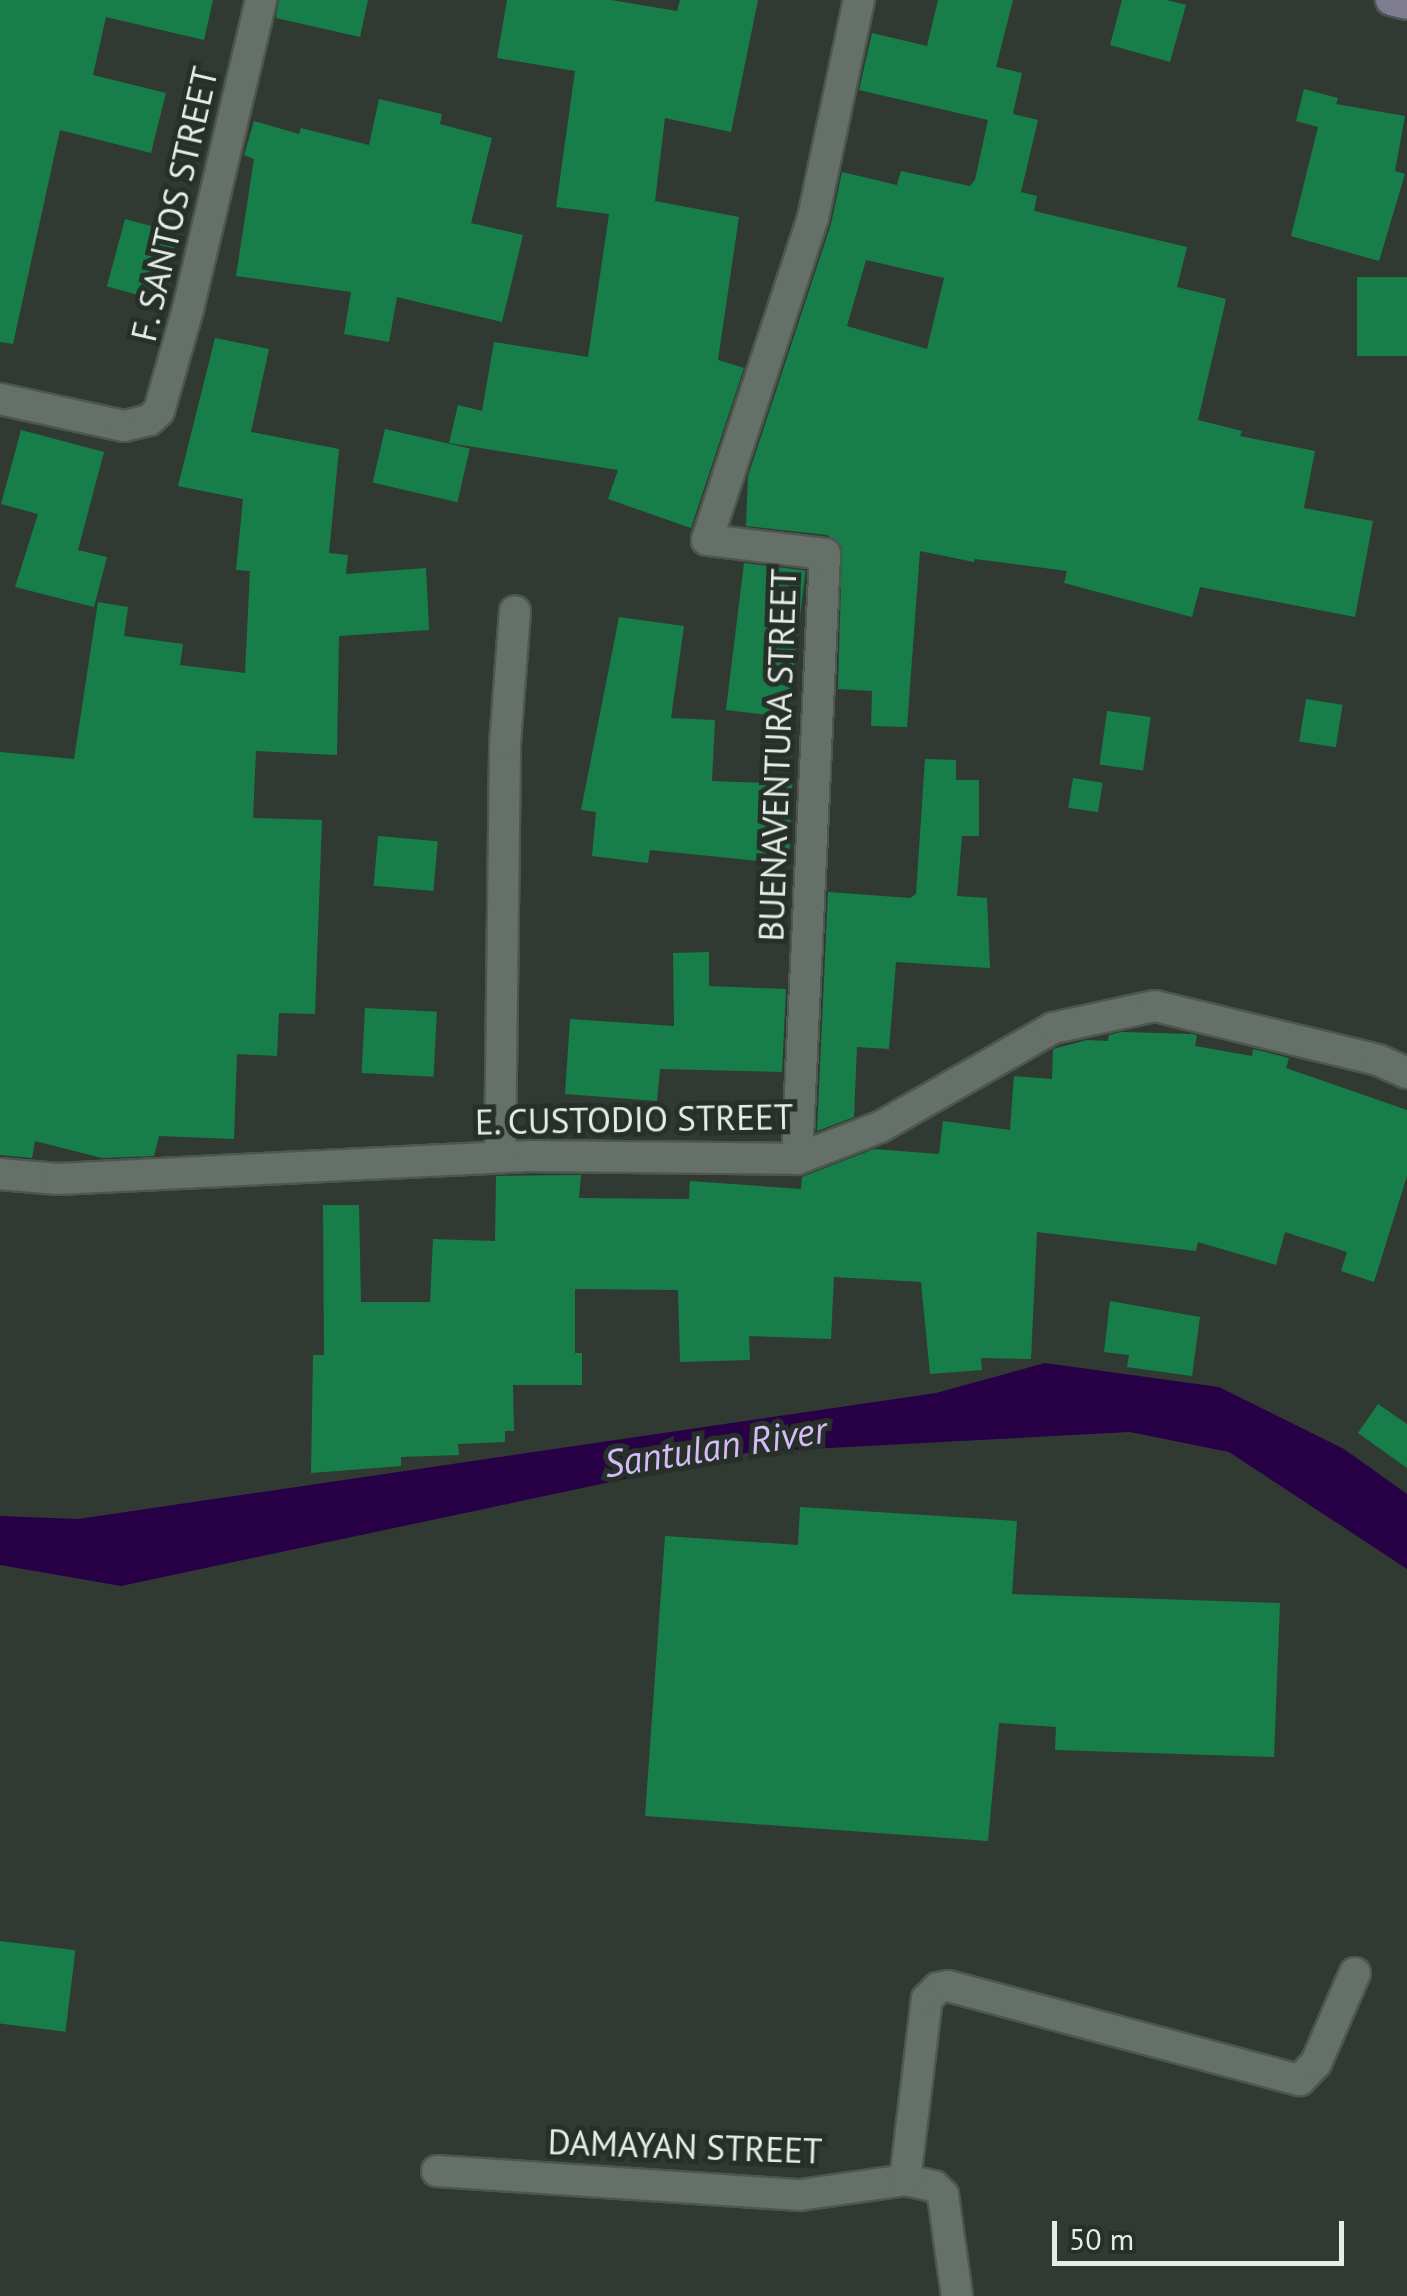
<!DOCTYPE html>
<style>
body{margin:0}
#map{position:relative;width:1407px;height:2296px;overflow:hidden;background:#303a33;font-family:"PT Sans",sans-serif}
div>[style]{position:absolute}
.water>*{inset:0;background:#270046}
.building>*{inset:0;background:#177e4a;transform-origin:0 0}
.roads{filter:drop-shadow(2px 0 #4d5750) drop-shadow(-2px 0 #4d5750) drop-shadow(0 2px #4d5750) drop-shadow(0 -2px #4d5750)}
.street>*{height:30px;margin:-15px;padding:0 15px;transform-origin:15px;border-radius:15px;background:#647068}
.secondary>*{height:30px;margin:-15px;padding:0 15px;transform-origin:15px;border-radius:15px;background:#807c91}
span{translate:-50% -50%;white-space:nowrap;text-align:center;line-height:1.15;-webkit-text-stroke:10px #263029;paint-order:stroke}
.street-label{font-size:35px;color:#e6ede8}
.water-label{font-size:38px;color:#d6bbfa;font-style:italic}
.scale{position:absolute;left:1052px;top:2221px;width:292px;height:45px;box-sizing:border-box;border:5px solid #e6ede8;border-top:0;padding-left:12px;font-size:30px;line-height:35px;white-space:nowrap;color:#e6ede8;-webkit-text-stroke:8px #263029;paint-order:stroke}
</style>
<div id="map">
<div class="water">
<i style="clip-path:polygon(1045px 1363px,1219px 1387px,1344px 1449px,1407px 1494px,1407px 1569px,1229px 1452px,1130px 1432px,752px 1452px,121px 1586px,0 1565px,0 1516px,78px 1519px,936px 1393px)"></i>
</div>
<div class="building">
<i style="clip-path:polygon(0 0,213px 0,204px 40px,106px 17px,93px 75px,166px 93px,151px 153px,60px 130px,13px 344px,0 342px)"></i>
<i style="clip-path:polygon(279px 0,368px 0,360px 37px,276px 18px)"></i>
<i style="clip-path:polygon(507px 0,611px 0,677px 11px,680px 0,758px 0,731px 132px,665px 118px,655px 201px,739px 217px,718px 360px,744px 368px,691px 528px,608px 499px,618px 470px,449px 443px,458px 405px,482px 411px,494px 342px,588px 357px,609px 214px,556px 207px,575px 71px,497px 58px)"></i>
<i style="clip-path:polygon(evenodd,938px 0,1013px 0,996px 67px,1022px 73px,1013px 114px,1038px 120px,1021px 192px,1037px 196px,1034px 211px,1187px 247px,1177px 287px,1226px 299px,1198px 420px,1242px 431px,1240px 436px,1315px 451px,1304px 508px,1373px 521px,1355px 617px,1200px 587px,1192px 617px,1064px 583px,1067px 571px,975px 559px,974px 562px,920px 551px,907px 727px,871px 726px,872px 691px,838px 689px,842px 547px,827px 535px,746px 526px,748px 476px,831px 224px,842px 172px,897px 185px,901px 171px,970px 186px,975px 180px,988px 120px,859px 90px,872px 33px,927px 46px,938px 0,866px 260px,944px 278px,927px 349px,847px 326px,866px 260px)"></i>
<i style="clip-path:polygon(1122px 0,1167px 0,1186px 5px,1170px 62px,1110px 45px)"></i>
<i style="clip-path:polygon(1304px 89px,1338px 98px,1336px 104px,1405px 116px,1395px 171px,1405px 174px,1379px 261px,1291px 236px,1318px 127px,1296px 121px)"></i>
<i style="clip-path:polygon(379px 99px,442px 114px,440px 124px,492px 138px,471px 223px,523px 235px,502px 322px,397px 297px,389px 342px,344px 334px,351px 292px,236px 276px,254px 159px,244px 155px,254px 121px,299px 134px,301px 128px,369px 145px)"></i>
<i style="left:125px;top:219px;width:55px;height:70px;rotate:15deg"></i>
<i style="left:1407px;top:277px;width:79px;height:50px;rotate:90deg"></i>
<i style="clip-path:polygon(215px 338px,269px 349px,251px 432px,339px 449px,329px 553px,348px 555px,346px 574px,426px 568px,429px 630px,339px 636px,337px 755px,256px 751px,253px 818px,322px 820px,315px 1014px,279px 1013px,277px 1056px,237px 1054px,234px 1139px,159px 1136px,154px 1156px,102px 1158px,35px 1141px,32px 1158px,0 1155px,0 752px,74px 759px,98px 602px,128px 607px,124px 636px,183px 644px,180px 665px,245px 673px,250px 571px,236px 570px,243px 499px,178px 486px)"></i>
<i style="left:385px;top:429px;width:87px;height:55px;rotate:13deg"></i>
<i style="clip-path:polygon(21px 430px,104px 452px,78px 550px,107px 557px,94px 607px,15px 587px,38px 514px,1px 504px)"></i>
<i style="left:744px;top:563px;width:62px;height:148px;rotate:7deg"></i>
<i style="clip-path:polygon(619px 617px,684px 626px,671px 718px,715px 720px,712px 781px,792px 784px,789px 864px,650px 850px,648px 863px,592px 856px,596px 812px,581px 810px)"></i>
<i style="left:1306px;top:699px;width:37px;height:43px;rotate:9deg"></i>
<i style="left:1107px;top:711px;width:44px;height:54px;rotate:8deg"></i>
<i style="clip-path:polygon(925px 759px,956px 760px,956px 780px,979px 780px,979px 836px,962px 836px,957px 896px,987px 898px,990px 968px,896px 962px,889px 1049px,857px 1047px,854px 1117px,817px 1131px,828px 892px,910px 898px,916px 894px)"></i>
<i style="left:1073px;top:778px;width:30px;height:30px;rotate:9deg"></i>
<i style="left:378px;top:836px;width:60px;height:50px;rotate:5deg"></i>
<i style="clip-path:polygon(709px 952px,709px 986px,786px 989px,782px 1072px,660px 1069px,657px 1101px,565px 1094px,570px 1019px,674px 1026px,673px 953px)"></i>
<i style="left:365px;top:1008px;width:72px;height:65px;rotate:3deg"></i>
<i style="clip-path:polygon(1121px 1032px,1192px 1034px,1197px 1035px,1195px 1046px,1252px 1056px,1253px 1049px,1289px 1058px,1286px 1068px,1407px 1110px,1407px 1176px,1374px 1282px,1341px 1271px,1347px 1252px,1285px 1232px,1276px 1265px,1198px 1242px,1196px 1251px,1037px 1232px,1031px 1359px,981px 1358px,982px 1370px,930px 1374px,921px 1282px,834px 1277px,831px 1339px,749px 1336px,750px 1360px,680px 1362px,678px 1290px,575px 1289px,575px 1353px,582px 1353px,582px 1385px,513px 1385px,514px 1431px,505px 1431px,505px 1442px,458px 1444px,459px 1455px,401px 1457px,401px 1466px,311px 1473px,313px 1355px,324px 1355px,323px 1205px,359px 1205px,361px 1302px,430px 1302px,433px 1239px,495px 1241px,496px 1176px,581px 1175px,579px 1198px,689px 1199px,690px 1181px,801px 1189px,802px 1177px,874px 1149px,939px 1154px,943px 1121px,1010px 1130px,1014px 1076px,1052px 1079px,1053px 1049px,1087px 1040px,1108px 1041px,1109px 1035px)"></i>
<i style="clip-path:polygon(1110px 1301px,1200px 1317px,1192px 1376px,1127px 1367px,1129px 1355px,1104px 1352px)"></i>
<i style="clip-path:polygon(1378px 1404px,1407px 1424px,1407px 1468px,1358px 1433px)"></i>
<i style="clip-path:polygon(800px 1507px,1017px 1521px,1012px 1594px,1280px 1603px,1274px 1757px,1055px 1750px,1056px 1727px,999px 1723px,988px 1841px,645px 1816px,665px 1536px,798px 1545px)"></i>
<i style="left:0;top:1941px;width:76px;height:82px;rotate:7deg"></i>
</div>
<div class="roads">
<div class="street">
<i style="left:0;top:399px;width:127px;rotate:12.3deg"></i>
<i style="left:124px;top:426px;width:26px;rotate:-13deg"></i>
<i style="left:149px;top:420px;width:13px;rotate:-42deg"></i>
<i style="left:159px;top:411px;width:106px;rotate:-74.1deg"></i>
<i style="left:188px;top:309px;width:318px;rotate:-76.7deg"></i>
<i style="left:500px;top:1157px;width:413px;rotate:-89.3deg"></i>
<i style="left:505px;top:744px;width:133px;rotate:-85.7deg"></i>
<i style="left:797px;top:1159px;width:606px;rotate:-87.35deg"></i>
<i style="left:825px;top:554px;width:119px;rotate:-173.2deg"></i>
<i style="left:707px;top:540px;width:339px;rotate:-71.8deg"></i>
<i style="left:813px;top:218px;width:223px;rotate:-78.1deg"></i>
<i style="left:0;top:1174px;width:58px;rotate:4.9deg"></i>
<i style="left:58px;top:1179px;width:472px;rotate:-2.8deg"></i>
<i style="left:529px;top:1156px;width:268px;rotate:0.6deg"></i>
<i style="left:797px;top:1159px;width:89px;rotate:-21.1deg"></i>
<i style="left:880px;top:1127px;width:199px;rotate:-29.8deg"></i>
<i style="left:1053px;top:1028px;width:104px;rotate:-12.2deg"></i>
<i style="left:1155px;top:1006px;width:229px;rotate:13.6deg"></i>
<i style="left:1378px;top:1060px;width:32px;rotate:24deg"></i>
<i style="left:437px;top:2171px;width:364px;rotate:3.8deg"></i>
<i style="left:800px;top:2195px;width:106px;rotate:-8.1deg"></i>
<i style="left:905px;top:2180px;width:30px;rotate:12deg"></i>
<i style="left:934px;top:2186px;width:13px;rotate:45deg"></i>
<i style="left:943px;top:2195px;width:102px;rotate:82.1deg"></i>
<i style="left:905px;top:2180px;width:182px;rotate:-83.1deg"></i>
<i style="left:927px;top:1999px;width:16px;rotate:-45deg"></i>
<i style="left:938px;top:1988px;width:10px;rotate:-11deg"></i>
<i style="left:948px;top:1986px;width:364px;rotate:15deg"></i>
<i style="left:1300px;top:2080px;width:23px;rotate:-47deg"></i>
<i style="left:1316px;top:2063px;width:98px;rotate:-66.6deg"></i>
</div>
<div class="secondary">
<i style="left:1391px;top:0;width:16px;rotate:14deg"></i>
</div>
</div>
<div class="street-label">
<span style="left:174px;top:204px;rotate:-77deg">F. SANTOS STREET</span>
<span style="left:777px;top:755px;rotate:-88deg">BUENAVENTURA STREET</span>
<span style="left:634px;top:1119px;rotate:-1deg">E. CUSTODIO STREET</span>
<span style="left:685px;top:2146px;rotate:2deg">DAMAYAN STREET</span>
</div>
<div class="water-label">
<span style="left:715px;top:1446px;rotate:-9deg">Santulan River</span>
</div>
<div class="scale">50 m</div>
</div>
